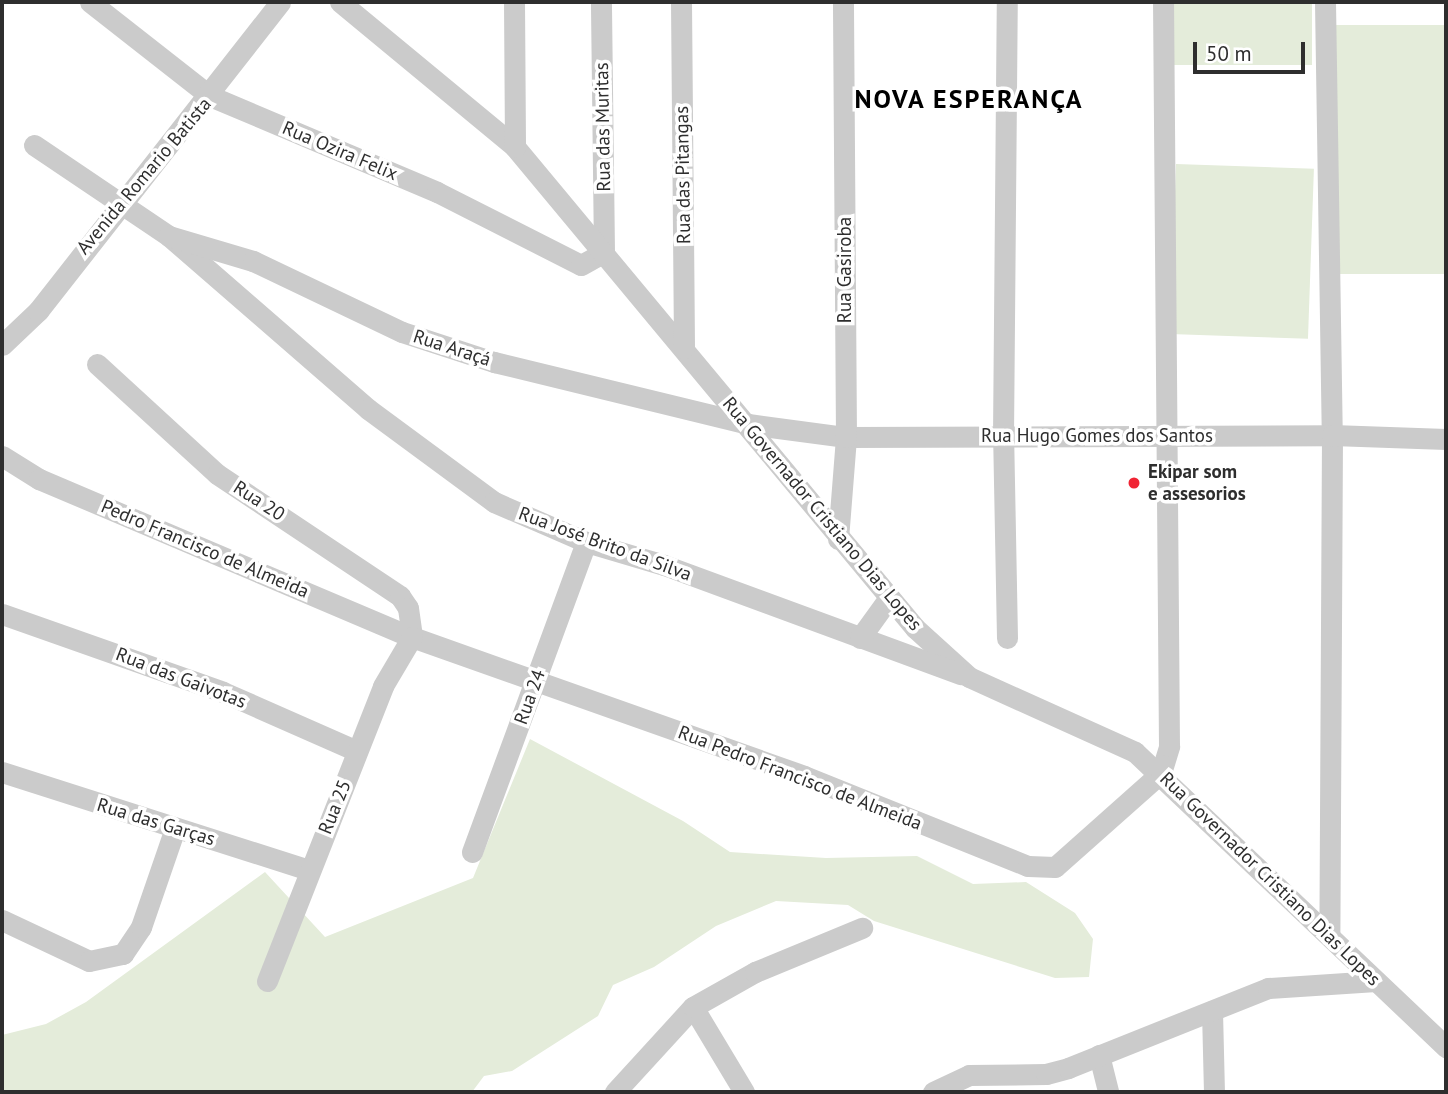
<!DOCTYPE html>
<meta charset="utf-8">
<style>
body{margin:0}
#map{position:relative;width:1448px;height:1094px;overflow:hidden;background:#fff;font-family:"PT Sans",sans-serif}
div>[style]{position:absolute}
.green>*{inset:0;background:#e4ecda;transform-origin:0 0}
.minor>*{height:21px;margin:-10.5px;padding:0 10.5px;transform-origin:10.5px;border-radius:10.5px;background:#cbcbcb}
.dots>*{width:19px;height:19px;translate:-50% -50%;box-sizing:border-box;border:4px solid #fff;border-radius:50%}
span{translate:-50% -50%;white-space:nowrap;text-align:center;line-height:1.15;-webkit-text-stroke:7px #fff;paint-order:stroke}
.street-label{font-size:19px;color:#2e2e2e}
.poi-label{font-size:19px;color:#2e2e2e;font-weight:700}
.left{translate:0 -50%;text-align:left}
.district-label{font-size:26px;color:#000;font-weight:700;letter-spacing:2px}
.frame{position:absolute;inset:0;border:4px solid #2e2e2e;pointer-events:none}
.scale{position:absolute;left:1193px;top:42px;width:112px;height:32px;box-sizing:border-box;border:4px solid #2e2e2e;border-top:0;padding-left:9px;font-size:21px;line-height:24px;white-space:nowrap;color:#2e2e2e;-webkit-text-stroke:5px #fff;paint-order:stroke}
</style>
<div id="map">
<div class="green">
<i style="left:1172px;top:2px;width:140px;height:63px"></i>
<i style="left:1446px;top:25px;width:249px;height:110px;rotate:90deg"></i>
<i style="left:1176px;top:164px;width:138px;height:170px;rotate:2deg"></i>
<i style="clip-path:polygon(530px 739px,683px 821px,730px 852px,826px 858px,917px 856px,973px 884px,1026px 882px,1075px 913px,1093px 939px,1089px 977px,1055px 978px,874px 921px,848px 905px,776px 901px,716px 926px,654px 967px,613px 985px,598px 1016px,512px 1071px,484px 1076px,472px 1092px,2px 1092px,2px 1035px,46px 1024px,86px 1002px,265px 872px,325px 937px,473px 878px)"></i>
</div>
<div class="minor">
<i style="left:90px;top:2px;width:152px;rotate:38.1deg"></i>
<i style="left:210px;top:96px;width:246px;rotate:22.9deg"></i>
<i style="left:437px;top:192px;width:161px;rotate:26.9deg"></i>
<i style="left:581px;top:265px;width:26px;rotate:-29deg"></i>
<i style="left:604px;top:252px;width:250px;rotate:-90.7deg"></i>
<i style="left:340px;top:2px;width:227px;rotate:39.6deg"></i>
<i style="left:515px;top:147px;width:626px;rotate:50.25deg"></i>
<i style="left:915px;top:628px;width:73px;rotate:42.2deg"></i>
<i style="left:969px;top:677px;width:182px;rotate:24.3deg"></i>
<i style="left:1135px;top:752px;width:429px;rotate:43.5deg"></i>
<i style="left:514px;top:2px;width:145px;rotate:89.6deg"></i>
<i style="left:681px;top:2px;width:346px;rotate:89.5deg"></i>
<i style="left:1325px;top:2px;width:433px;rotate:89.1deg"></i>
<i style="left:1332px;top:435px;width:498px;rotate:90.3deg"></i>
<i style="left:34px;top:145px;width:163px;rotate:34deg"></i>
<i style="left:169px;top:236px;width:264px;rotate:41deg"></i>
<i style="left:368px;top:409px;width:157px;rotate:36.4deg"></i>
<i style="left:494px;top:502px;width:100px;rotate:23.5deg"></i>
<i style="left:586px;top:542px;width:81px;rotate:16.4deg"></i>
<i style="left:664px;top:565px;width:316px;rotate:20.2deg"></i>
<i style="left:169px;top:236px;width:88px;rotate:16.6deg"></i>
<i style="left:253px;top:261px;width:165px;rotate:25.5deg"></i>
<i style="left:402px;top:332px;width:97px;rotate:18.1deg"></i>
<i style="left:494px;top:362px;width:261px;rotate:13.7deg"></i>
<i style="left:748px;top:424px;width:99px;rotate:7.6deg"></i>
<i style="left:846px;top:437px;width:486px;rotate:-0.2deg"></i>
<i style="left:1332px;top:435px;width:114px;rotate:2deg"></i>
<i style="left:2px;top:345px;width:50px;rotate:-43.4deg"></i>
<i style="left:38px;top:311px;width:392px;rotate:-51.9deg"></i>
<i style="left:97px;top:364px;width:163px;rotate:42.5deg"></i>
<i style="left:217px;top:474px;width:220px;rotate:33.7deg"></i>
<i style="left:400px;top:596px;width:14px;rotate:56deg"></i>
<i style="left:408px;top:608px;width:29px;rotate:82deg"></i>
<i style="left:2px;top:456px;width:44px;rotate:31.9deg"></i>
<i style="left:39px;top:479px;width:405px;rotate:23deg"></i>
<i style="left:412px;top:637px;width:416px;rotate:19.5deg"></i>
<i style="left:804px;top:776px;width:241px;rotate:21.9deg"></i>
<i style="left:1028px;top:866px;width:27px;rotate:2deg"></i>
<i style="left:1055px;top:867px;width:142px;rotate:-41.6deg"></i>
<i style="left:1161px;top:773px;width:28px;rotate:-73deg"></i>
<i style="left:1169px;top:746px;width:744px;rotate:-90.46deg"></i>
<i style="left:838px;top:539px;width:102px;rotate:-85.5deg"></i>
<i style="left:846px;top:437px;width:435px;rotate:-90.4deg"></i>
<i style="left:2px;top:614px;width:234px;rotate:19.4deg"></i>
<i style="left:223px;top:692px;width:146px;rotate:23.8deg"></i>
<i style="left:860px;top:638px;width:48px;rotate:-54.3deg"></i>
<i style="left:1007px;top:638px;width:202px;rotate:-91.1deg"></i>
<i style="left:1003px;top:436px;width:434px;rotate:-89.5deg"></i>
<i style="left:2px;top:772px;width:323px;rotate:17.7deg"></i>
<i style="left:472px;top:852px;width:330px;rotate:-69.8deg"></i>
<i style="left:2px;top:920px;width:96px;rotate:25.2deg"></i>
<i style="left:89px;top:961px;width:35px;rotate:-12deg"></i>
<i style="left:123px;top:954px;width:32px;rotate:-56deg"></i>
<i style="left:141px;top:927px;width:105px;rotate:-71deg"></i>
<i style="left:267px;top:981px;width:317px;rotate:-68.5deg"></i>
<i style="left:383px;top:686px;width:57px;rotate:-59.4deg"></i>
<i style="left:693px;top:1007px;width:99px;rotate:59deg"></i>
<i style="left:1212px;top:1011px;width:81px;rotate:88.6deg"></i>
<i style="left:1099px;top:1055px;width:38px;rotate:76deg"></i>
<i style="left:615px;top:1092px;width:115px;rotate:-47.5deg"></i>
<i style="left:693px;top:1007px;width:71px;rotate:-29.4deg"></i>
<i style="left:755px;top:972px;width:116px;rotate:-22.4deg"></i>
<i style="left:933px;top:1092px;width:40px;rotate:-25deg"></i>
<i style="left:969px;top:1075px;width:77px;rotate:-0.7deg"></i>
<i style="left:1046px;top:1074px;width:23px;rotate:-15deg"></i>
<i style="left:1068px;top:1068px;width:215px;rotate:-21.8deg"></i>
<i style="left:1268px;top:988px;width:108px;rotate:-3.7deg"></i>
</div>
<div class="dots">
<i style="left:1134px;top:483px;background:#f02434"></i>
</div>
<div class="street-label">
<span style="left:603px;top:127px;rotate:-91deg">Rua das Muritas</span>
<span style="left:340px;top:151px;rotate:23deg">Rua Ozira Felix</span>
<span style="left:683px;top:175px;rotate:-91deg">Rua das Pitangas</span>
<span style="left:144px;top:176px;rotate:-50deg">Avenida Romario Batista</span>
<span style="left:845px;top:270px;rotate:-90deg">Rua Gasiroba</span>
<span style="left:452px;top:348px;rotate:18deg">Rua Araçá</span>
<span style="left:1097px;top:436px">Rua Hugo Gomes dos Santos</span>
<span style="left:259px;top:501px;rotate:33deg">Rua 20</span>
<span style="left:822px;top:514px;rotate:50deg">Rua Governador Cristiano Dias Lopes</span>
<span style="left:605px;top:544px;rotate:20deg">Rua José Brito da Silva</span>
<span style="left:205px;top:549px;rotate:23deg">Pedro Francisco de Almeida</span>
<span style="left:181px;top:678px;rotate:21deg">Rua das Gaivotas</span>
<span style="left:530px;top:697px;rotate:-70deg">Rua 24</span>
<span style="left:800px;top:778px;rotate:21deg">Rua Pedro Francisco de Almeida</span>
<span style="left:335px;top:807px;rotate:-68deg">Rua 25</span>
<span style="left:156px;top:822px;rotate:17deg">Rua das Garças</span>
<span style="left:1270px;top:879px;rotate:44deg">Rua Governador Cristiano Dias Lopes</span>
</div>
<div class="poi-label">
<span class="left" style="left:1148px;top:483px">Ekipar som<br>e assesorios</span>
</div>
<div class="district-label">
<span style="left:969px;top:99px">NOVA ESPERANÇA</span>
</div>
<div class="frame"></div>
<div class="scale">50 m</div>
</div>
